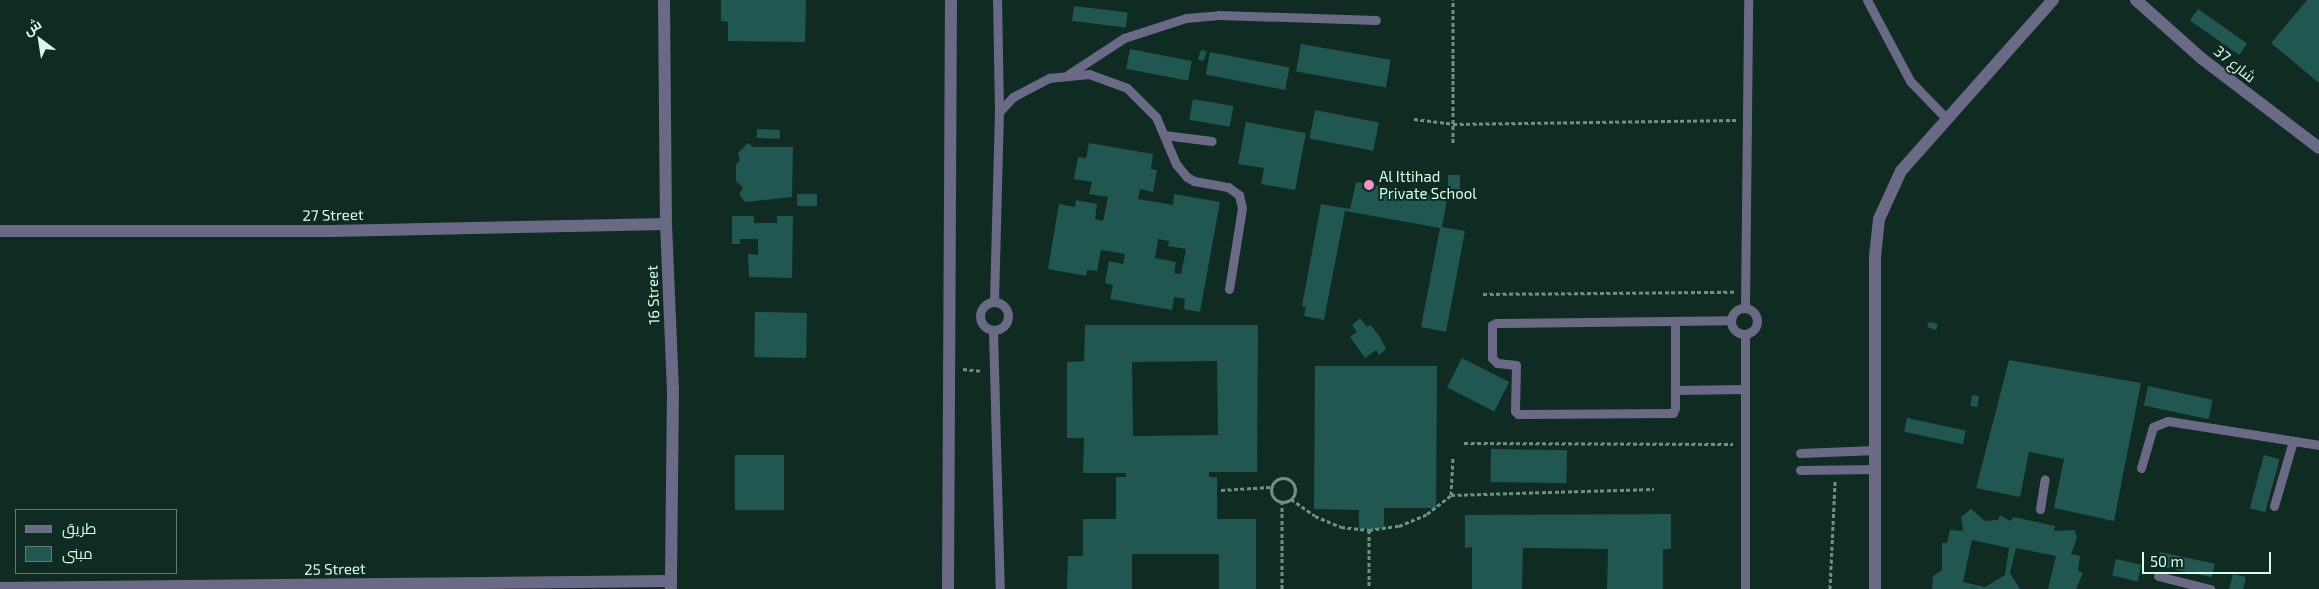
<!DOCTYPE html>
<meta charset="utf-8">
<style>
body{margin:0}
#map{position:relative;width:2319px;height:589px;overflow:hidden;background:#102b21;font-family:"Exo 2",Cairo,sans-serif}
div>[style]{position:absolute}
.building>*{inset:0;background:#205751;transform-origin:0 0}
.path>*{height:3px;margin-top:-1.5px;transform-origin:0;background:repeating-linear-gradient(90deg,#6f9082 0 4px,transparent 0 6.5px)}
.path>.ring{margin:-1.5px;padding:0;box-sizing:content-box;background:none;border:3px solid #6f9082;border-radius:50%}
.service>*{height:9px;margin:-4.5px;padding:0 4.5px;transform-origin:4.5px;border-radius:4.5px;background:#6a6a86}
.service>.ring{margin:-4.5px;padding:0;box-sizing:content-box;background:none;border:9px solid #6a6a86;border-radius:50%}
.minor>*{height:12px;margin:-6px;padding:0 6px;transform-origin:6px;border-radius:6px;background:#6a6a86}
.dots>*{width:14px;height:14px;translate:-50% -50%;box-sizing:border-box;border:2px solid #102b21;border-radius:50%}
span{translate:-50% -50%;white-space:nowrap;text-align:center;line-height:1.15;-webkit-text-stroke:4px #102b21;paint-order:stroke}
.street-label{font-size:15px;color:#d5feeb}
.poi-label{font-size:15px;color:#d5feeb}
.left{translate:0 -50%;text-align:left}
.legend{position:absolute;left:15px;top:509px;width:162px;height:65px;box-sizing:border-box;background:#102b21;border:1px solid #5f7f72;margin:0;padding:6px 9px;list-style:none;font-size:15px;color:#d5feeb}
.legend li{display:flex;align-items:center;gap:10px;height:25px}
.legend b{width:25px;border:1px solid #5f7f72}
.north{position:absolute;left:15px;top:15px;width:50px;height:50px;-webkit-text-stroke:4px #102b21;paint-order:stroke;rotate:329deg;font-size:14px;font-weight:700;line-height:20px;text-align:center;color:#d5feeb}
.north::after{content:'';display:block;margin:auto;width:18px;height:22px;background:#d5feeb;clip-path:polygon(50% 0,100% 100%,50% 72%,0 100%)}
.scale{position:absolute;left:2142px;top:552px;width:129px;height:22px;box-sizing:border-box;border:2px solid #d5feeb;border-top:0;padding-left:6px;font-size:15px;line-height:18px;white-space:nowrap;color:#d5feeb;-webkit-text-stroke:4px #102b21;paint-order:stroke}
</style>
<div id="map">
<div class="building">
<i style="clip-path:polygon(721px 0,806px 0,805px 42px,728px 41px,728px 22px,721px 21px)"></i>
<i style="clip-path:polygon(2307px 0,2319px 0,2319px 83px,2271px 43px)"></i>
<i style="left:1074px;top:6px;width:54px;height:15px;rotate:7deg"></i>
<i style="left:2198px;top:9px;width:60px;height:14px;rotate:35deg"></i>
<i style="left:1301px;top:44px;width:91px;height:28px;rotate:10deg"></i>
<i style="left:1130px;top:49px;width:63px;height:20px;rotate:11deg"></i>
<i style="left:1201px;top:50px;width:6px;height:10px;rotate:18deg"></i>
<i style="left:1210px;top:52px;width:81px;height:23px;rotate:11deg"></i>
<i style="left:1193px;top:99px;width:41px;height:21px;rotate:10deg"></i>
<i style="left:1315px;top:110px;width:65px;height:29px;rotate:11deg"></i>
<i style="clip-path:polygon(1246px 122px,1306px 133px,1295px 190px,1261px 184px,1264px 168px,1238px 164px)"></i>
<i style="left:757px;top:129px;width:23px;height:9px;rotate:2deg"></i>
<i style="clip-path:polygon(748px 143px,753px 147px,793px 147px,792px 197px,745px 202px,739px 194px,743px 188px,736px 181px,736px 165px,740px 160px,738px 153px)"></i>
<i style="clip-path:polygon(evenodd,1089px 143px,1153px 154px,1151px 169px,1157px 170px,1153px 192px,1140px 189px,1138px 199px,1173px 205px,1174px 194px,1220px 202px,1200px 312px,1184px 309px,1185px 299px,1174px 297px,1172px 310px,1110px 299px,1113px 285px,1105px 283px,1109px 261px,1123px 264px,1125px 254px,1101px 250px,1097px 271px,1087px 270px,1086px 276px,1048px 269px,1059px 204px,1075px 207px,1076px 200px,1097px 204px,1095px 219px,1103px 221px,1108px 197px,1089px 194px,1092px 182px,1074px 179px,1078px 157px,1086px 158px,1089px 143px,1158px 239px,1169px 241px,1168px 246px,1186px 249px,1181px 274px,1174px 273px,1176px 262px,1155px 258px,1158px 239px)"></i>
<i style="left:1460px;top:175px;width:14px;height:12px;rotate:90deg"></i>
<i style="clip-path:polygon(1356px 182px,1447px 199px,1442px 227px,1465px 231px,1446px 332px,1421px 327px,1440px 228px,1345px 211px,1324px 320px,1304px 316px,1306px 307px,1302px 306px,1321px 204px,1350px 209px)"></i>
<i style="left:797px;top:194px;width:20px;height:12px"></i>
<i style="clip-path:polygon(732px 216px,754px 216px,754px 223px,777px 223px,777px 216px,793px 216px,792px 278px,749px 277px,748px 254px,758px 255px,758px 239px,740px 239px,740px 244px,732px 244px)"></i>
<i style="left:755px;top:312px;width:52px;height:45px;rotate:1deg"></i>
<i style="clip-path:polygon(1360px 318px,1367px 327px,1371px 325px,1380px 337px,1386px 349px,1379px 355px,1376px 350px,1365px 358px,1350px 337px,1357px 332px,1352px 325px)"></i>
<i style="clip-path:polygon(1929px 322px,1938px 324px,1936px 330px,1927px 327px)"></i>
<i style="clip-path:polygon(evenodd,1085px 325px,1258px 325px,1257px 472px,1209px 472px,1209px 477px,1217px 477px,1217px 519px,1256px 519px,1256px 589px,1219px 589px,1219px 554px,1132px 554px,1132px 589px,1067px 589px,1068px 556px,1083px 556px,1083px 519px,1116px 519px,1116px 477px,1126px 477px,1126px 473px,1083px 473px,1084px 438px,1067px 438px,1067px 362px,1084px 361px,1085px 325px,1217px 361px,1218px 435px,1133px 436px,1132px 362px,1217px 361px)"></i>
<i style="left:1462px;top:358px;width:53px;height:33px;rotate:27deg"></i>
<i style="clip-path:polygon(2009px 360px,2141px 383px,2114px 521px,2054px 508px,2064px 459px,2029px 452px,2020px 497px,1976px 488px)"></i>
<i style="clip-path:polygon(1315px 366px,1437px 366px,1436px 508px,1384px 508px,1384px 529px,1359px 529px,1359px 510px,1314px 509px)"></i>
<i style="left:2148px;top:386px;width:66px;height:20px;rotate:12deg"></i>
<i style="left:1972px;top:395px;width:7px;height:11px;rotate:8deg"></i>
<i style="left:1907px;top:418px;width:60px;height:14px;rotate:12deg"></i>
<i style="left:1491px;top:449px;width:76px;height:33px;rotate:1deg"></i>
<i style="left:735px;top:455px;width:49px;height:55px"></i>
<i style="left:2264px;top:455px;width:16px;height:55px;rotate:15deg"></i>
<i style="clip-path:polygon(evenodd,1971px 509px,1985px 521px,1998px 520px,2000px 515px,2010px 521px,2014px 517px,2055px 526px,2054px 531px,2075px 530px,2077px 538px,2071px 554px,2080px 556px,2078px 571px,2083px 573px,2076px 589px,2048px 589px,2056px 556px,2016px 548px,2010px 573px,2020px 589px,1932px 589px,1933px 576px,1942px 570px,1942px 543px,1947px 543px,1950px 530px,1963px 531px,1961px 517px,1971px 509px,1972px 540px,2009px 548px,2005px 575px,1985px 587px,1963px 582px,1972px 540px)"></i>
<i style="clip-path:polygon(1671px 514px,1671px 549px,1663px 549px,1663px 589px,1607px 589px,1608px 549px,1523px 548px,1522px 589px,1472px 589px,1472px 547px,1465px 548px,1465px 515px)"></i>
<i style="left:2160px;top:552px;width:56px;height:14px;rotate:12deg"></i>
<i style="left:2116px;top:559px;width:26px;height:17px;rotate:13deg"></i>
<i style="clip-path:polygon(2233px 574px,2246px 577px,2243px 589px,2229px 589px)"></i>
</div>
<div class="path">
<i style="left:1414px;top:119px;width:39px;rotate:7deg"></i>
<i style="left:1453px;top:124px;width:283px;rotate:-0.8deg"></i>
<i style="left:1453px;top:143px;width:143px;rotate:-90deg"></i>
<i style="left:1483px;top:294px;width:251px;rotate:-0.5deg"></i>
<i style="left:963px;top:369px;width:18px;rotate:6deg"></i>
<i style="left:1464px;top:443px;width:269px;rotate:0.2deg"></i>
<i class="ring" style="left:1271px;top:478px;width:21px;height:21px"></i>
<i style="left:1221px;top:490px;width:49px;rotate:-3.5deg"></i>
<i style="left:1451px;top:495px;width:203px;rotate:-1.7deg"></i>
<i style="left:1291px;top:499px;width:29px;rotate:35deg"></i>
<i style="left:1315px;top:516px;width:28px;rotate:23deg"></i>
<i style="left:1341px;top:527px;width:28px;rotate:6deg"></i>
<i style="left:1369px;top:530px;width:30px;rotate:-8deg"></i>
<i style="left:1399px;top:526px;width:30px;rotate:-23deg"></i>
<i style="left:1427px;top:514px;width:31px;rotate:-38deg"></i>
<i style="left:1451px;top:495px;width:38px;rotate:-87deg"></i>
<i style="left:1369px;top:530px;width:59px;rotate:90deg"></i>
<i style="left:1282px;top:589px;width:87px;rotate:-90deg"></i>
<i style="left:1830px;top:589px;width:108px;rotate:-87.3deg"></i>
</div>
<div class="service">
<i style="left:1867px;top:0;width:92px;rotate:62deg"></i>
<i style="left:1910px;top:81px;width:53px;rotate:45.8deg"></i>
<i style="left:1069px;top:74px;width:66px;rotate:-33.2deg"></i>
<i style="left:1124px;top:38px;width:65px;rotate:-17.9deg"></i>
<i style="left:1186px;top:18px;width:33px;rotate:-5deg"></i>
<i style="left:1219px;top:15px;width:157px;rotate:1.8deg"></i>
<i style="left:999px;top:112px;width:21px;rotate:-47deg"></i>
<i style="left:1013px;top:97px;width:41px;rotate:-27.8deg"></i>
<i style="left:1049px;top:78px;width:40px;rotate:-5.7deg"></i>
<i style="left:1089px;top:74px;width:40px;rotate:20.2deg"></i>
<i style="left:1127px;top:88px;width:41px;rotate:45deg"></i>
<i style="left:1156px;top:117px;width:51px;rotate:66.9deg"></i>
<i style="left:1176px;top:164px;width:17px;rotate:50deg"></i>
<i style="left:1187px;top:177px;width:8px;rotate:30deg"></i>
<i style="left:1194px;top:181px;width:35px;rotate:10deg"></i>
<i style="left:1228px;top:187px;width:14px;rotate:36deg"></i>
<i style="left:1239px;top:195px;width:13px;rotate:77deg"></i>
<i style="left:1242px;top:208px;width:82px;rotate:99.1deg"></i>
<i style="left:1164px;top:135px;width:48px;rotate:7.1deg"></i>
<i style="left:994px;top:301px;width:189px;rotate:-88.5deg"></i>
<i style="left:999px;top:112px;width:112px;rotate:-91deg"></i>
<i class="ring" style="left:980px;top:302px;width:19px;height:19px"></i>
<i style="left:1745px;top:307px;width:307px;rotate:-89.4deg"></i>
<i class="ring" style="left:1731px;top:308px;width:17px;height:17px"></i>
<i style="left:1675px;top:322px;width:86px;rotate:90deg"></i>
<i style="left:1675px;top:408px;width:5px;rotate:112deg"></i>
<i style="left:1673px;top:413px;width:155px;rotate:179.6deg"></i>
<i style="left:1518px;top:414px;width:4px;rotate:-135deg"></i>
<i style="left:1515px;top:411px;width:46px;rotate:-88.8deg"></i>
<i style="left:1516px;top:365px;width:19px;rotate:-174deg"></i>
<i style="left:1497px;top:363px;width:7px;rotate:-135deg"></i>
<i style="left:1492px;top:358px;width:33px;rotate:-90deg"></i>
<i style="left:1492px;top:325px;width:4px;rotate:-27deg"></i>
<i style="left:1496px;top:323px;width:235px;rotate:-0.7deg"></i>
<i style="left:993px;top:330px;width:259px;rotate:88.5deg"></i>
<i style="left:1745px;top:334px;width:255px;rotate:90deg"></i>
<i style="left:1675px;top:390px;width:70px;rotate:-0.8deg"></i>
<i style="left:1800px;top:453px;width:75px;rotate:-2.3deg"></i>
<i style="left:2141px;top:468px;width:43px;rotate:-73.7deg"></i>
<i style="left:2153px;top:427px;width:16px;rotate:-22deg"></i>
<i style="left:2168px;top:421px;width:153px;rotate:9deg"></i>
<i style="left:1800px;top:470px;width:76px;rotate:-0.8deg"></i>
<i style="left:2274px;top:506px;width:68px;rotate:-73.7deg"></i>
<i style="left:2040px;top:509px;width:30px;rotate:-81deg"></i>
<i style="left:2158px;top:576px;width:54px;rotate:14deg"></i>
</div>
<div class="minor">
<i style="left:664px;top:0;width:224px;rotate:89.5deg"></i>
<i style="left:666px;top:224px;width:164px;rotate:87.6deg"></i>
<i style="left:673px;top:388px;width:201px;rotate:90.6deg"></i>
<i style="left:2136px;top:0;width:87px;rotate:41.7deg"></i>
<i style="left:2201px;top:58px;width:148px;rotate:37.3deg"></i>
<i style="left:0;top:231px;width:331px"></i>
<i style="left:331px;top:231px;width:335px;rotate:-1.2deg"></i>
<i style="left:0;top:588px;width:670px;rotate:-0.6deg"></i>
<i style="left:948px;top:589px;width:589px;rotate:-89.71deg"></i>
<i style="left:1875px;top:589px;width:332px;rotate:-90deg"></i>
<i style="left:1875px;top:257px;width:38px;rotate:-84deg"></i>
<i style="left:1879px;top:219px;width:53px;rotate:-65.4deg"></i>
<i style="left:1901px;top:171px;width:229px;rotate:-48.4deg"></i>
</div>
<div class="dots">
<i style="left:1369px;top:185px;background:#f890cc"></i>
</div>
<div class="street-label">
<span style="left:2235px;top:64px;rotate:39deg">شارع 37</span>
<span style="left:333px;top:215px;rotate:-1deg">27 Street</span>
<span style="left:653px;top:295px;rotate:-92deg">16 Street</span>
<span style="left:335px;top:569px;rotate:-1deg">25 Street</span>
</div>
<div class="poi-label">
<span class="left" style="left:1379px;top:185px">Al Ittihad<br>Private School</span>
</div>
<ul class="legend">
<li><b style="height:6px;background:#6a6a86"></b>طريق</li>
<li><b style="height:14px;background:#205751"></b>مبنى</li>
</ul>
<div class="north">ش</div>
<div class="scale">50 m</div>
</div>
